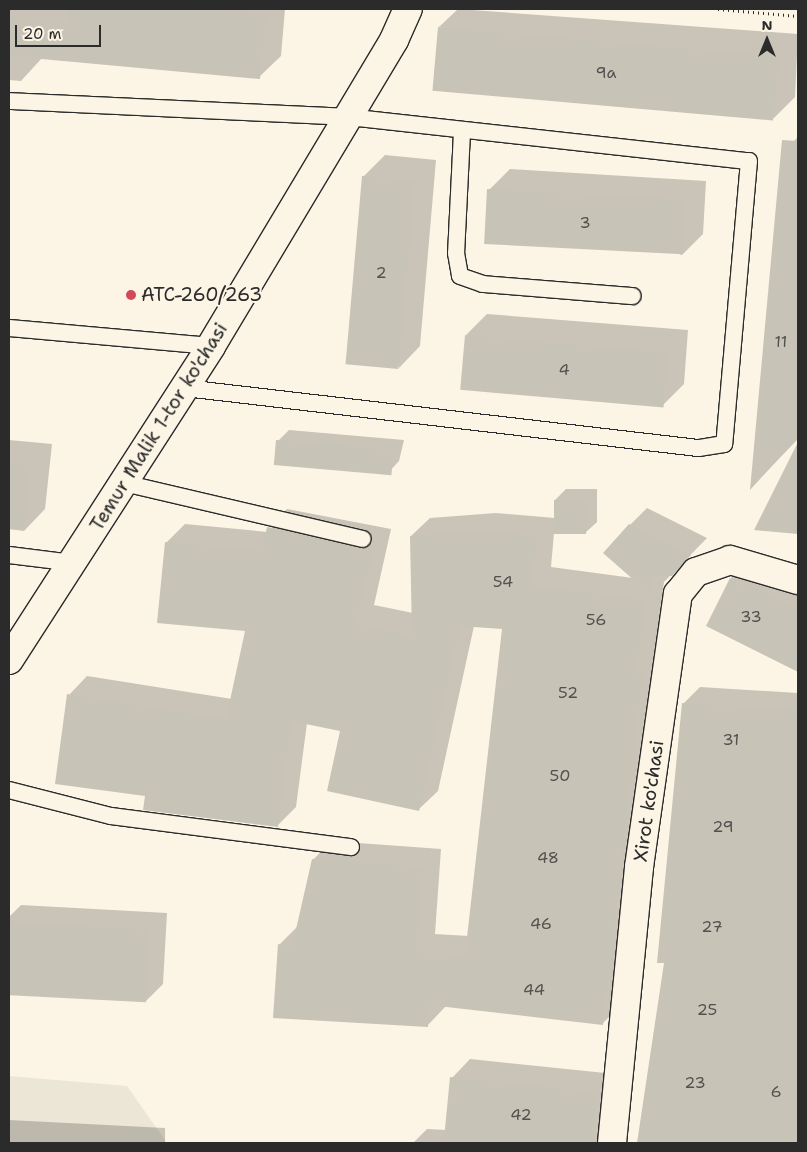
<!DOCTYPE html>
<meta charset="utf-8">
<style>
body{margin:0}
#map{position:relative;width:807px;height:1152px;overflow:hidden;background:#fcf5e5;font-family:"Shantell Sans",sans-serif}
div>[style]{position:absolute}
.built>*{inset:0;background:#ece6d7}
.shadow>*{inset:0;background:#0003}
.building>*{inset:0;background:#c8c3b7;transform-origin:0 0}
.path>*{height:3px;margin-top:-1.5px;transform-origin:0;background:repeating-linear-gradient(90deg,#2b2b2b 0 1px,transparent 0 5px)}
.roads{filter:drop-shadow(1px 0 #2b2b2b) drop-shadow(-1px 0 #2b2b2b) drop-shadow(0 1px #2b2b2b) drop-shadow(0 -1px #2b2b2b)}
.lane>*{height:16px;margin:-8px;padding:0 8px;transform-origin:8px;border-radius:8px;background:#fcf5e5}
.street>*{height:28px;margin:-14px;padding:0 14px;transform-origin:14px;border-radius:14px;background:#fcf5e5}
.dots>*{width:14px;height:14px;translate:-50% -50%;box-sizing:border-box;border:2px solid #fcf5e5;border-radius:50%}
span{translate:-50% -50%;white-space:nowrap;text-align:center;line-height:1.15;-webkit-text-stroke:4px #fcf5e5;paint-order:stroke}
.number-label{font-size:16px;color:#52514e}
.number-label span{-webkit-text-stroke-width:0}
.poi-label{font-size:19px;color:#2b2b2b}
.left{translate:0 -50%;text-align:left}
.street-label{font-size:19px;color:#2b2b2b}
.frame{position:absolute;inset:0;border:10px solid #2b2b2b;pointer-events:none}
.north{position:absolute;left:742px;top:15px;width:50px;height:50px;-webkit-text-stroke:4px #fcf5e5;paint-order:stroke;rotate:0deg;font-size:14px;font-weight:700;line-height:20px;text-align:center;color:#2b2b2b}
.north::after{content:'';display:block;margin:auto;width:18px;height:22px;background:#2b2b2b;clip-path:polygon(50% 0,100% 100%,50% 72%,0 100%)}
.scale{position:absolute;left:15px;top:25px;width:86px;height:22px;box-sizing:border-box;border:2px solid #2b2b2b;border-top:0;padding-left:6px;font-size:15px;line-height:18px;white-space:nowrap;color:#2b2b2b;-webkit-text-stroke:4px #fcf5e5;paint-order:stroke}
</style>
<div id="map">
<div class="built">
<i style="clip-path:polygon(9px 1076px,127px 1086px,167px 1143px,9px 1143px)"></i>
</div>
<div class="shadow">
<i style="clip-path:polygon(9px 9px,285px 9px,281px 56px,259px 77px,42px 58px,21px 81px,9px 80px)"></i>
<i style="clip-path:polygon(458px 9px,798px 34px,795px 97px,774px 118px,439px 27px)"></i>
<i style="clip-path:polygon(798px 137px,798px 439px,752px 487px,782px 153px)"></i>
<i style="clip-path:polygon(385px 155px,436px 160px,420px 346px,399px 368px,363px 177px)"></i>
<i style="clip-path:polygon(510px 169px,706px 181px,703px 234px,682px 255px,489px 190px)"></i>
<i style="clip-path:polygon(487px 314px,688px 330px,684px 384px,663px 405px,466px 335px)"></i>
<i style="clip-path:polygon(289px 430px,404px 440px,399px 461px,388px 473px,278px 441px)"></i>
<i style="clip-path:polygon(9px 440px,52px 444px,45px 509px,24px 531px,9px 529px)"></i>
<i style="clip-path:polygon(798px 445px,798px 533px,756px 529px)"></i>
<i style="clip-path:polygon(566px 489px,597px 489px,597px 522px,585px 533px,554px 533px,551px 567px,633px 578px,630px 525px,647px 508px,707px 538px,664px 582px,654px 655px,661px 656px,621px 1005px,603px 1023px,446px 1006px,427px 1026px,279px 945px,298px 926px,313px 860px,331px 841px,441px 849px,435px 934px,469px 936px,504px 628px,474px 626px,438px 791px,419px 809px,341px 730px,307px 723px,296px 807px,277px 826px,146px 795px,69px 695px,87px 676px,232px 699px,247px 630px,166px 543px,185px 524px,268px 532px,287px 509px,391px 529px,374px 605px,413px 613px,411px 536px,430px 518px,496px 513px,555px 518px,555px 500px)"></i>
<i style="clip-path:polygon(748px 562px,798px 582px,798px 671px,708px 625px,731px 578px)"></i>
<i style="clip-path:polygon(700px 687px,798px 693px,798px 1143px,639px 1143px,665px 962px,683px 704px)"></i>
<i style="clip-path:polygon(21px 905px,167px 913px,163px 984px,146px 1001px,9px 994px,9px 917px)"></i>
<i style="clip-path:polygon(470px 1059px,615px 1074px,609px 1143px,413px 1143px,427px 1129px,446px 1130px,452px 1078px)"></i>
<i style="clip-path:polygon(9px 1120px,165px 1128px,165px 1143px,9px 1143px)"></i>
</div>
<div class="building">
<i style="clip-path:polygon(68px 9px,177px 9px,266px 17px,260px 79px,9px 56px,9px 17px,67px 23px)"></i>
<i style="left:438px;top:27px;width:342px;height:64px;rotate:5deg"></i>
<i style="clip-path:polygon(782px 140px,798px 141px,798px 437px,750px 490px)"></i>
<i style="left:362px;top:176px;width:53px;height:189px;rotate:5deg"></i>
<i style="left:487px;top:189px;width:199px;height:55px;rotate:3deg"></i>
<i style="left:465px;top:335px;width:204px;height:55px;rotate:5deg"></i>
<i style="left:276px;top:440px;width:118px;height:25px;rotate:5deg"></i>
<i style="clip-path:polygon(798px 442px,798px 534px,754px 530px)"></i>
<i style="clip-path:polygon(9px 463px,31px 465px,24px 530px,9px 529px)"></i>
<i style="left:554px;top:500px;width:32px;height:34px"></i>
<i style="clip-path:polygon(629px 524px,691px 555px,672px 576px,654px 575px,652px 596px,603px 553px)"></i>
<i style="clip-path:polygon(267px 527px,373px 548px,356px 624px,412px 636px,410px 536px,477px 531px,537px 536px,533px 585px,646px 600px,636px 674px,643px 674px,603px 1025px,429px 1005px,428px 1027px,273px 1018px,278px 944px,292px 947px,312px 859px,423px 867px,416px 952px,465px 955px,502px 629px,460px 626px,419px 811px,327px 791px,340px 731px,291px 721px,278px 827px,143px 810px,145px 796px,55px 784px,67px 694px,226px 719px,245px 631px,157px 623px,165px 542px,262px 551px)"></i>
<i style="clip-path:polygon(730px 578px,741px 588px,742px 581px,798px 609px,798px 672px,706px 626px)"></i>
<i style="clip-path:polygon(682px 703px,798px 710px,798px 1143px,637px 1143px,664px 963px,657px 963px)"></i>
<i style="left:9px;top:922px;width:141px;height:73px;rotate:3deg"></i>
<i style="clip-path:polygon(450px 1077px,597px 1092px,592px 1143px,444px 1139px)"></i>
</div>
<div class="path">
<i style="left:718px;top:9px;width:80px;rotate:5deg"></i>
</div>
<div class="roads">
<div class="lane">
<i style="left:9px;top:101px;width:339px;rotate:2.7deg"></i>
<i style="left:348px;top:117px;width:403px;rotate:6.3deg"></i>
<i style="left:749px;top:161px;width:284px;rotate:95deg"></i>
<i style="left:724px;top:444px;width:26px;rotate:171deg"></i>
<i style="left:698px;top:448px;width:516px;rotate:-173.33deg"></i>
<i style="left:462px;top:132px;width:121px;rotate:92.8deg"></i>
<i style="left:456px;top:253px;width:23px;rotate:80deg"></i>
<i style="left:460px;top:276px;width:24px;rotate:19deg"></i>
<i style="left:483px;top:284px;width:150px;rotate:4.6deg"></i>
<i style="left:9px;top:328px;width:203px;rotate:5.1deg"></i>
<i style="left:124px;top:483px;width:245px;rotate:13.2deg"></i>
<i style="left:9px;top:555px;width:64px;rotate:7.1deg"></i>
<i style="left:9px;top:790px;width:105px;rotate:14.3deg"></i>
<i style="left:111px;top:816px;width:242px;rotate:7.4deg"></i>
</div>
<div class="street">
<i style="left:9px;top:660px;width:373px;rotate:-57.2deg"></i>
<i style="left:211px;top:346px;width:357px;rotate:-59.1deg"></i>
<i style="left:394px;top:40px;width:34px;rotate:-66deg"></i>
<i style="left:612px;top:1143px;width:277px;rotate:-84.4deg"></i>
<i style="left:639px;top:867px;width:276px;rotate:-81.9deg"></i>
<i style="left:678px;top:594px;width:28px;rotate:-51deg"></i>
<i style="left:696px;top:572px;width:36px;rotate:-19deg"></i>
<i style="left:730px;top:560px;width:71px;rotate:16.4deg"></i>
</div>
</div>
<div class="dots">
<i style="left:131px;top:295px;background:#d1495b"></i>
</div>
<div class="number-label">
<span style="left:606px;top:73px">9a</span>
<span style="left:585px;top:223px">3</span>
<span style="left:381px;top:273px">2</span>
<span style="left:781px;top:342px">11</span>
<span style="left:564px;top:370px">4</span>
<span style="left:503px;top:582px">54</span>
<span style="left:751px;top:617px">33</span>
<span style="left:596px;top:620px">56</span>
<span style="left:568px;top:693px">52</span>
<span style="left:731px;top:740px">31</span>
<span style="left:560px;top:776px">50</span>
<span style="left:723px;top:827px">29</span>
<span style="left:548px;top:858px">48</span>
<span style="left:541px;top:924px">46</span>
<span style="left:712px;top:927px">27</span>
<span style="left:534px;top:990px">44</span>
<span style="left:707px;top:1010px">25</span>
<span style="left:695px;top:1083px">23</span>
<span style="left:776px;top:1092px">6</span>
<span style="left:521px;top:1115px">42</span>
</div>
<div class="poi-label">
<span class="left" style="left:141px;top:295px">АТС-260/263</span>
</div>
<div class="street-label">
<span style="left:159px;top:427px;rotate:-58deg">Temur Malik 1-tor ko'chasi</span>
<span style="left:649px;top:801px;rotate:-82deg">Xirot ko'chasi</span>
</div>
<div class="frame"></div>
<div class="north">N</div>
<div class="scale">20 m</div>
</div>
